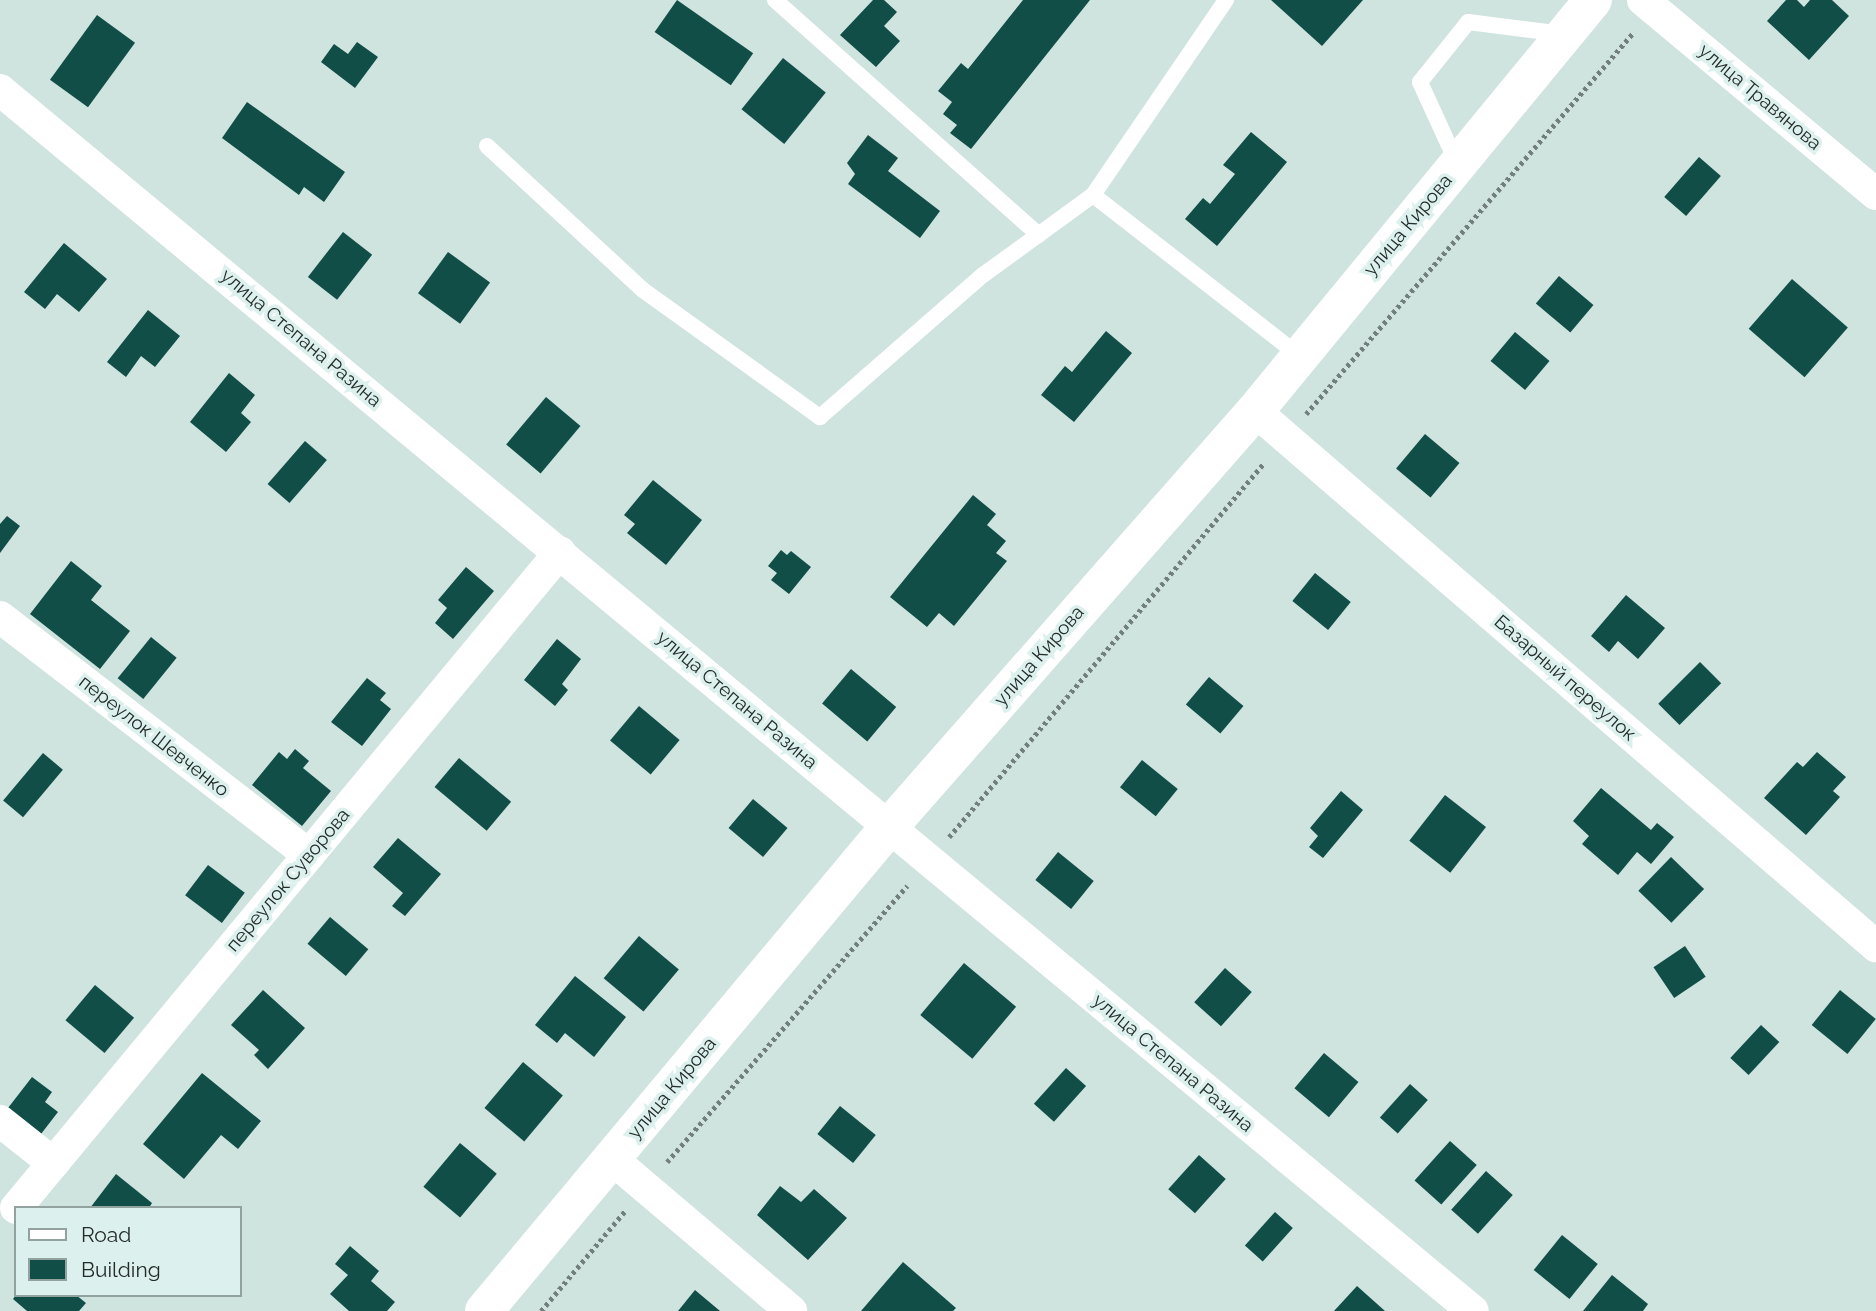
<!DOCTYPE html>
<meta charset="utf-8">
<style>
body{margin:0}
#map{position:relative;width:1876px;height:1311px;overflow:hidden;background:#cfe3df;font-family:Raleway,sans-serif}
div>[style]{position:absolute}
.building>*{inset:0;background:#114e47;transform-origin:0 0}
.path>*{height:4.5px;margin-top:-2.25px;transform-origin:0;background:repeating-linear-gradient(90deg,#72807d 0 3.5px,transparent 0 7px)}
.lane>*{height:16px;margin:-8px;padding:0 8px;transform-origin:8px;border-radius:8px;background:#fff}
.street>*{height:32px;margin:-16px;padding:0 16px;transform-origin:16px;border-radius:16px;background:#fff}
.secondary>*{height:38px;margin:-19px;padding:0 19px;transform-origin:19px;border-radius:19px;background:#fff}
span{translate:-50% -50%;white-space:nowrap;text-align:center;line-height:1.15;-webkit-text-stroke:7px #dcf0ed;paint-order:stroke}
.street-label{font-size:19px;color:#242c2a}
.legend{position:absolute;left:14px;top:1206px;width:228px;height:91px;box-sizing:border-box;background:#dcf0ed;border:2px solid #92a29f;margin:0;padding:9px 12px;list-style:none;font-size:21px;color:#242c2a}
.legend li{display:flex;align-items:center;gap:14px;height:35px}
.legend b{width:35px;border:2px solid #92a29f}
</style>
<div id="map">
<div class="building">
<i style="left:677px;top:0;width:93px;height:39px;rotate:35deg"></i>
<i style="clip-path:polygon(873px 0,884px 0,897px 12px,884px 26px,900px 41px,876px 67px,840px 35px)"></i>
<i style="clip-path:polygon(1023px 0,1090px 0,971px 149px,950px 133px,957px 125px,943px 114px,952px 102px,938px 91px,961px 63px,968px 69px)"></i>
<i style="clip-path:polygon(1271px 0,1363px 0,1322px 46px)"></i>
<i style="clip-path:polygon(1786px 0,1797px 0,1804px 7px,1810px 0,1832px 0,1849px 16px,1809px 60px,1767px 21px)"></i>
<i style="left:97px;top:15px;width:47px;height:80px;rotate:36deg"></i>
<i style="clip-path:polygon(357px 42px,378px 57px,355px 88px,321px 62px,334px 44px,348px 54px)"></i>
<i style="left:783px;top:58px;width:55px;height:66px;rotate:39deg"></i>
<i style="clip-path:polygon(247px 102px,345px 172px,324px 202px,304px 187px,299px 195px,222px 138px)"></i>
<i style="clip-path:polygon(1251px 132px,1287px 162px,1217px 246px,1185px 219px,1203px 198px,1210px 204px,1235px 174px,1223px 165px)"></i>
<i style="clip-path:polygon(868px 135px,898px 158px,888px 171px,940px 211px,920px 238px,848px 184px,855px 174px,847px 163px)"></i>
<i style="left:1699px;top:157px;width:29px;height:53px;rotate:41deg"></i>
<i style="left:343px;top:232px;width:37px;height:57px;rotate:38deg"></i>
<i style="clip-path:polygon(64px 243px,107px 279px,79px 312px,57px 294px,45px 309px,24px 292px)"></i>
<i style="left:448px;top:252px;width:52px;height:51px;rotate:36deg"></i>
<i style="left:1559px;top:276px;width:45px;height:36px;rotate:40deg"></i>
<i style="left:1792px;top:279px;width:74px;height:66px;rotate:41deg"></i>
<i style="clip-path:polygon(148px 310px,180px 336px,155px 367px,141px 356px,126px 377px,107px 362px)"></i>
<i style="clip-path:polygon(1106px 331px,1132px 353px,1074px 422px,1041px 395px,1065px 366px,1072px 372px)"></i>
<i style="left:1515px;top:332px;width:45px;height:38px;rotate:40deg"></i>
<i style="clip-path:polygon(229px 373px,255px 395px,241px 413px,251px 422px,226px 452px,190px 422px)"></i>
<i style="left:546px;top:397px;width:45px;height:62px;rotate:40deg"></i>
<i style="left:1425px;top:434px;width:45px;height:45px;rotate:40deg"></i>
<i style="left:305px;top:441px;width:29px;height:57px;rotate:41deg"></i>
<i style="clip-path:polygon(653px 480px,702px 520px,666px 565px,627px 533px,635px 524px,624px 515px)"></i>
<i style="clip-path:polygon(973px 495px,996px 514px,987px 525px,1006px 541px,996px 553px,1007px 561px,954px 626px,939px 613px,927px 627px,890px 597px)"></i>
<i style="clip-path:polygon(7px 516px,20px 526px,0 553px,0 524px)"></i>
<i style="clip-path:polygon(781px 550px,787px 555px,791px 551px,811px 567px,789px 594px,771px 580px,777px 573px,768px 566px)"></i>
<i style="clip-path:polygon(71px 561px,102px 586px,91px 600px,130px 631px,100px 669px,30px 614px)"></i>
<i style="clip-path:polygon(466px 567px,494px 591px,453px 639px,435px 623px,447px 608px,438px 600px)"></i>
<i style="left:1315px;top:573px;width:46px;height:36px;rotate:39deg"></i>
<i style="clip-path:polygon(1626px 595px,1665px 628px,1638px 659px,1618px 641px,1609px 652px,1591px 636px)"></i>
<i style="left:151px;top:637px;width:33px;height:53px;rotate:39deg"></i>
<i style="clip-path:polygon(557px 639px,581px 659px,562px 684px,568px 690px,555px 706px,524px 680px)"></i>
<i style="left:1700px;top:662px;width:30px;height:59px;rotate:45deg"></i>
<i style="left:851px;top:669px;width:59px;height:45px;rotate:40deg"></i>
<i style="left:1209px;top:677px;width:45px;height:36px;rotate:40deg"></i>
<i style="clip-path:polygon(367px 678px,386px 693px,380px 700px,391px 709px,362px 746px,331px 722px)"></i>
<i style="left:639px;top:706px;width:53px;height:45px;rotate:40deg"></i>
<i style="clip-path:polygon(295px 749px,309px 761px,303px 768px,331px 791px,302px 826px,252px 785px,279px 752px,287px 759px)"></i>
<i style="clip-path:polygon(1817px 752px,1846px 777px,1833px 791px,1840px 797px,1806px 835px,1764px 798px,1797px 762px,1803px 767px)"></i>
<i style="left:43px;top:753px;width:26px;height:62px;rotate:40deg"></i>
<i style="left:459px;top:758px;width:68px;height:38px;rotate:40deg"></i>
<i style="left:1142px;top:760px;width:46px;height:35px;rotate:39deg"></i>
<i style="clip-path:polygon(1601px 788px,1651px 830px,1657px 823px,1674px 837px,1651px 864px,1637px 852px,1618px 875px,1582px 844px,1589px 836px,1573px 821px)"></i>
<i style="clip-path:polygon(1341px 791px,1363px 810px,1323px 858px,1309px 847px,1318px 836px,1310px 828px)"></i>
<i style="left:1445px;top:795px;width:52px;height:58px;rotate:38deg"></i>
<i style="left:753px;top:799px;width:45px;height:38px;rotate:40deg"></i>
<i style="clip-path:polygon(398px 838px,441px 874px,405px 916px,392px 906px,403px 893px,373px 867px)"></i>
<i style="left:1058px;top:852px;width:46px;height:36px;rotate:39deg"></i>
<i style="left:1671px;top:857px;width:46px;height:47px;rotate:44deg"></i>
<i style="left:208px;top:865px;width:46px;height:38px;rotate:37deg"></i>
<i style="left:330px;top:917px;width:50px;height:35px;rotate:40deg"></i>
<i style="left:639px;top:936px;width:52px;height:55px;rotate:40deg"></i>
<i style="left:1685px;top:946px;width:37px;height:38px;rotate:56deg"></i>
<i style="left:964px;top:963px;width:68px;height:68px;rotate:40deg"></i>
<i style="left:1225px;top:968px;width:36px;height:46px;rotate:42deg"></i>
<i style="clip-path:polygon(575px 976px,626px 1017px,594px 1057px,565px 1033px,557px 1043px,535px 1025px)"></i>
<i style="left:95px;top:985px;width:51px;height:46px;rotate:40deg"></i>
<i style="clip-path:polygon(263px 990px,305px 1028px,268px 1069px,254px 1055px,259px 1050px,231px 1025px)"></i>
<i style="left:1840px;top:990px;width:46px;height:45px;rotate:39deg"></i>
<i style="left:1761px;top:1025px;width:25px;height:45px;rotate:43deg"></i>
<i style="left:1324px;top:1053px;width:45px;height:46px;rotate:40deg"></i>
<i style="left:523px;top:1062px;width:52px;height:60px;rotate:40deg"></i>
<i style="left:1066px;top:1068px;width:27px;height:48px;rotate:42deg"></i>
<i style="clip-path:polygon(202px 1073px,261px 1121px,238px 1149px,221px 1135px,184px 1179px,143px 1144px)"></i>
<i style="clip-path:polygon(32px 1077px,52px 1092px,45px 1102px,58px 1112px,41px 1134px,8px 1108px)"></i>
<i style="left:1410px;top:1084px;width:24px;height:45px;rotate:42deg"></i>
<i style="left:840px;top:1106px;width:46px;height:36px;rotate:39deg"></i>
<i style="left:1450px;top:1141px;width:36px;height:53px;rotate:42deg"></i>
<i style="left:460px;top:1143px;width:48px;height:57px;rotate:40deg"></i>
<i style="left:1199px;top:1155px;width:36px;height:46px;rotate:42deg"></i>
<i style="left:1486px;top:1171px;width:36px;height:52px;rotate:42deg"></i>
<i style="clip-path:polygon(116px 1174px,152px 1203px,149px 1208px,90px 1208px)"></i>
<i style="clip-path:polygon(780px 1186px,801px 1202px,814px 1189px,847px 1218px,808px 1260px,757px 1215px)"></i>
<i style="left:1275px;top:1212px;width:24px;height:45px;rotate:42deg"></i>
<i style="left:1562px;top:1235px;width:46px;height:45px;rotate:39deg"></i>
<i style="clip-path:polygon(350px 1246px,379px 1271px,371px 1281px,395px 1302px,387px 1311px,349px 1311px,330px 1294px,348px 1275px,335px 1264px)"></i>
<i style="clip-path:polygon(903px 1262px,956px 1308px,953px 1311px,861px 1311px)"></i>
<i style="clip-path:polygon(1612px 1275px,1648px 1304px,1643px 1311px,1583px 1311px)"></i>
<i style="clip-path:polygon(1357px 1286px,1385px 1311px,1334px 1311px)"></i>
<i style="clip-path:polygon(695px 1290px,720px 1311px,678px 1311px)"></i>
<i style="clip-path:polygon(16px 1295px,76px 1295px,86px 1303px,79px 1311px,27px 1311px,13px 1299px)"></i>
</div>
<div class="path">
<i style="left:1306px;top:414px;width:502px;rotate:-49.36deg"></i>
<i style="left:949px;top:837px;width:489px;rotate:-49.9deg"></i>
<i style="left:667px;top:1162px;width:366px;rotate:-49deg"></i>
<i style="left:541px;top:1311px;width:131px;rotate:-50deg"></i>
</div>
<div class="lane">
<i style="left:775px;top:0;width:353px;rotate:41.7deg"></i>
<i style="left:1226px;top:0;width:236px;rotate:124.3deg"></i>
<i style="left:1093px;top:195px;width:262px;rotate:37.9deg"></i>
<i style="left:487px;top:146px;width:212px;rotate:42.7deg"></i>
<i style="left:643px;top:290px;width:218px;rotate:35.7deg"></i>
<i style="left:820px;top:417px;width:216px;rotate:-41.1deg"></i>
<i style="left:983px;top:275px;width:136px;rotate:-36deg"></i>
<i style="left:1457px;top:163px;width:89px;rotate:-114.6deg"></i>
<i style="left:1420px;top:82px;width:77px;rotate:-51.3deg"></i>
<i style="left:1468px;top:22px;width:96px;rotate:7.2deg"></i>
</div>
<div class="street">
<i style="left:1643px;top:0;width:303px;rotate:39.8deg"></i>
<i style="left:0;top:90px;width:1913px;rotate:39.66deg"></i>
<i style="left:1255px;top:411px;width:820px;rotate:40.75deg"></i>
<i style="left:0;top:617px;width:390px;rotate:37.6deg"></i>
<i style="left:0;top:1121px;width:68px;rotate:38.4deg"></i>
<i style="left:612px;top:1159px;width:235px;rotate:40.3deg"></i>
<i style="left:16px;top:1208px;width:852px;rotate:-50.33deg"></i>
</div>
<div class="secondary">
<i style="left:484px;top:1311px;width:631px;rotate:-50.08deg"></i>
<i style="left:889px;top:827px;width:554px;rotate:-48.66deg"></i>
<i style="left:1255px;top:411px;width:532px;rotate:-50.57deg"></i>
</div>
<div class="street-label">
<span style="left:1760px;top:97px;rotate:40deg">улица Травянова</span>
<span style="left:1408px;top:225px;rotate:-50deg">улица Кирова</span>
<span style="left:301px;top:338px;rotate:40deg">улица Степана Разина</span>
<span style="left:1039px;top:656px;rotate:-49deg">улица Кирова</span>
<span style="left:1565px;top:678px;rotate:41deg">Базарный переулок</span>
<span style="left:737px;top:700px;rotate:40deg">улица Степана Разина</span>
<span style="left:154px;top:736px;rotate:38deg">переулок Шевченко</span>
<span style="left:288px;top:880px;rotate:-50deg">переулок Суворова</span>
<span style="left:1173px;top:1063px;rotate:40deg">улица Степана Разина</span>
<span style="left:672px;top:1088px;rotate:-50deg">улица Кирова</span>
</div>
<ul class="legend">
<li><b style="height:9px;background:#fff"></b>Road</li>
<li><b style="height:19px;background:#114e47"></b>Building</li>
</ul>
</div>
